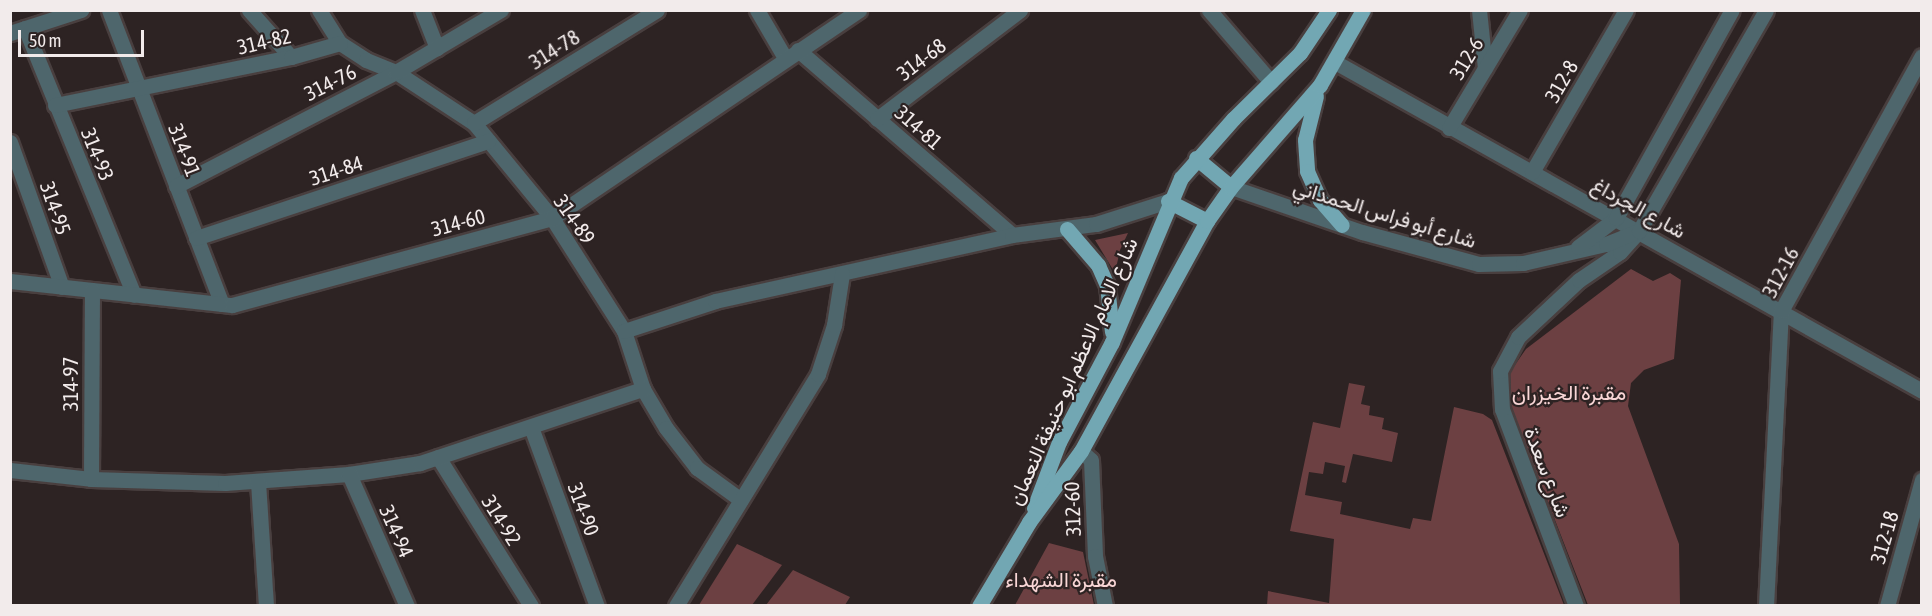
<!DOCTYPE html>
<meta charset="utf-8">
<style>
body{margin:0}
#map{position:relative;width:1932px;height:616px;overflow:hidden;background:#2d2323;font-family:"Asap Condensed",Vazirmatn,sans-serif}
div>[style]{position:absolute}
.green>*{inset:0;background:#6c4042}
.roads{filter:drop-shadow(2px 0 #493f3f) drop-shadow(-2px 0 #493f3f) drop-shadow(0 2px #493f3f) drop-shadow(0 -2px #493f3f)}
.minor>*{height:15px;margin:-7.5px;padding:0 7.5px;transform-origin:7.5px;border-radius:7.5px;background:#4e666c}
.tertiary>*{height:15px;margin:-7.5px;padding:0 7.5px;transform-origin:7.5px;border-radius:7.5px;background:#4e666c}
.primary>*{height:15px;margin:-7.5px;padding:0 7.5px;transform-origin:7.5px;border-radius:7.5px;background:#72a7b3}
span{translate:-50% -50%;white-space:nowrap;text-align:center;line-height:1.15;-webkit-text-stroke:4.5px #2d2323;paint-order:stroke}
.street-label{font-size:21px;color:#f2ebeb}
.park-label{font-size:21px;color:#f9d6d6}
.frame{position:absolute;inset:0;border:12px solid #f2ebeb;pointer-events:none}
.scale{position:absolute;left:18px;top:30px;width:126px;height:27px;box-sizing:border-box;border:3px solid #f2ebeb;border-top:0;padding-left:8px;font-size:18px;line-height:21px;white-space:nowrap;color:#f2ebeb;-webkit-text-stroke:4px #2d2323;paint-order:stroke}
</style>
<div id="map">
<div class="green">
<i style="clip-path:polygon(1128px 233px,1120px 250px,1115px 273px,1095px 240px)"></i>
<i style="clip-path:polygon(1631px 269px,1653px 281px,1670px 273px,1681px 280px,1674px 359px,1644px 370px,1631px 383px,1628px 406px,1679px 544px,1680px 605px,1588px 605px,1511px 407px,1510px 372px,1526px 349px)"></i>
<i style="clip-path:polygon(1349px 383px,1365px 386px,1361px 404px,1370px 406px,1369px 415px,1384px 418px,1382px 429px,1398px 433px,1392px 462px,1353px 454px,1346px 483px,1342px 482px,1345px 466px,1325px 462px,1323px 474px,1309px 472px,1305px 495px,1342px 502px,1340px 514px,1410px 529px,1413px 518px,1431px 521px,1454px 407px,1483px 414px,1492px 420px,1564px 605px,1267px 605px,1268px 591px,1329px 603px,1334px 539px,1290px 531px,1313px 422px,1340px 428px)"></i>
<i style="clip-path:polygon(1049px 543px,1083px 552px,1094px 605px,1015px 605px)"></i>
<i style="clip-path:polygon(737px 544px,782px 565px,752px 605px,699px 605px)"></i>
<i style="clip-path:polygon(793px 570px,850px 597px,845px 605px,766px 605px)"></i>
</div>
<div class="roads">
<div class="minor">
<i style="left:109px;top:10px;width:315px;rotate:69deg"></i>
<i style="left:249px;top:10px;width:63px;rotate:48.2deg"></i>
<i style="left:319px;top:10px;width:39px;rotate:58deg"></i>
<i style="left:340px;top:43px;width:31px;rotate:33deg"></i>
<i style="left:366px;top:60px;width:32px;rotate:22deg"></i>
<i style="left:396px;top:72px;width:93px;rotate:33.2deg"></i>
<i style="left:474px;top:123px;width:123px;rotate:50.6deg"></i>
<i style="left:552px;top:218px;width:134px;rotate:57.5deg"></i>
<i style="left:624px;top:331px;width:61px;rotate:71.9deg"></i>
<i style="left:643px;top:389px;width:45px;rotate:59.5deg"></i>
<i style="left:666px;top:428px;width:51px;rotate:52.2deg"></i>
<i style="left:697px;top:468px;width:54px;rotate:36deg"></i>
<i style="left:422px;top:10px;width:41px;rotate:68.5deg"></i>
<i style="left:757px;top:10px;width:56px;rotate:59.7deg"></i>
<i style="left:1209px;top:10px;width:95px;rotate:49.3deg"></i>
<i style="left:1479px;top:10px;width:58px;rotate:84.1deg"></i>
<i style="left:25px;top:28px;width:288px;rotate:67.8deg"></i>
<i style="left:10px;top:33px;width:75px;rotate:-17.9deg"></i>
<i style="left:798px;top:50px;width:283px;rotate:40.8deg"></i>
<i style="left:1335px;top:62px;width:673px;rotate:29.27deg"></i>
<i style="left:55px;top:105px;width:241px;rotate:-11.5deg"></i>
<i style="left:291px;top:57px;width:51px;rotate:-15.9deg"></i>
<i style="left:877px;top:119px;width:180px;rotate:-37.3deg"></i>
<i style="left:474px;top:123px;width:215px;rotate:-31.7deg"></i>
<i style="left:1449px;top:128px;width:138px;rotate:-59deg"></i>
<i style="left:10px;top:142px;width:154px;rotate:70.3deg"></i>
<i style="left:1532px;top:172px;width:187px;rotate:-59.9deg"></i>
<i style="left:176px;top:186px;width:248px;rotate:-27.4deg"></i>
<i style="left:396px;top:72px;width:122px;rotate:-30.6deg"></i>
<i style="left:196px;top:238px;width:308px;rotate:-18.4deg"></i>
<i style="left:10px;top:281px;width:223px;rotate:6.2deg"></i>
<i style="left:232px;top:305px;width:332px;rotate:-15.2deg"></i>
<i style="left:552px;top:218px;width:371px;rotate:-34.1deg"></i>
<i style="left:624px;top:331px;width:96px;rotate:-18.2deg"></i>
<i style="left:715px;top:301px;width:304px;rotate:-12.5deg"></i>
<i style="left:1012px;top:235px;width:85px;rotate:-7.5deg"></i>
<i style="left:1096px;top:224px;width:76px;rotate:-17.7deg"></i>
<i style="left:531px;top:427px;width:191px;rotate:69.8deg"></i>
<i style="left:1081px;top:451px;width:13px;rotate:42deg"></i>
<i style="left:1091px;top:460px;width:96px;rotate:87.6deg"></i>
<i style="left:1095px;top:556px;width:51px;rotate:78.7deg"></i>
<i style="left:438px;top:457px;width:176px;rotate:58deg"></i>
<i style="left:10px;top:470px;width:81px;rotate:6.3deg"></i>
<i style="left:91px;top:479px;width:134px;rotate:1.7deg"></i>
<i style="left:225px;top:483px;width:124px;rotate:-4.2deg"></i>
<i style="left:349px;top:474px;width:72px;rotate:-8.8deg"></i>
<i style="left:420px;top:463px;width:235px;rotate:-18.4deg"></i>
<i style="left:349px;top:474px;width:144px;rotate:66.3deg"></i>
<i style="left:91px;top:479px;width:189px;rotate:-89.7deg"></i>
<i style="left:258px;top:482px;width:124px;rotate:86.3deg"></i>
<i style="left:676px;top:606px;width:272px;rotate:-58.5deg"></i>
<i style="left:818px;top:374px;width:52px;rotate:-71.9deg"></i>
<i style="left:834px;top:325px;width:52px;rotate:-81.1deg"></i>
<i style="left:1576px;top:606px;width:210px;rotate:-110.6deg"></i>
<i style="left:1502px;top:409px;width:38px;rotate:-93deg"></i>
<i style="left:1500px;top:371px;width:38px;rotate:-62deg"></i>
<i style="left:1518px;top:337px;width:83px;rotate:-43.1deg"></i>
<i style="left:1579px;top:280px;width:50px;rotate:-34.3deg"></i>
<i style="left:1620px;top:252px;width:28px;rotate:-48deg"></i>
<i style="left:1766px;top:606px;width:295px;rotate:-87.1deg"></i>
<i style="left:1781px;top:311px;width:291px;rotate:-61.1deg"></i>
<i style="left:1887px;top:606px;width:131px;rotate:-74.5deg"></i>
</div>
<div class="tertiary">
<i style="left:1231px;top:187px;width:139px;rotate:19deg"></i>
<i style="left:1362px;top:232px;width:121px;rotate:15.3deg"></i>
<i style="left:1479px;top:264px;width:44px;rotate:-1.3deg"></i>
<i style="left:1523px;top:263px;width:85px;rotate:-12.9deg"></i>
<i style="left:1606px;top:244px;width:35px;rotate:-22deg"></i>
<i style="left:1639px;top:231px;width:255px;rotate:-60.1deg"></i>
<i style="left:1578px;top:247px;width:48px;rotate:-37.3deg"></i>
<i style="left:1616px;top:218px;width:238px;rotate:-60.9deg"></i>
</div>
<div class="primary">
<i style="left:1316px;top:96px;width:45px;rotate:104deg"></i>
<i style="left:1305px;top:140px;width:31px;rotate:86deg"></i>
<i style="left:1307px;top:171px;width:32px;rotate:66deg"></i>
<i style="left:1320px;top:200px;width:33px;rotate:49deg"></i>
<i style="left:1196px;top:158px;width:45px;rotate:39.6deg"></i>
<i style="left:1168px;top:201px;width:44px;rotate:27.1deg"></i>
<i style="left:1067px;top:229px;width:48px;rotate:49.3deg"></i>
<i style="left:1098px;top:265px;width:22px;rotate:66deg"></i>
<i style="left:1107px;top:285px;width:47px;rotate:83.9deg"></i>
<i style="left:1034px;top:508px;width:71px;rotate:-69.3deg"></i>
<i style="left:1059px;top:442px;width:113px;rotate:-62.1deg"></i>
<i style="left:1112px;top:342px;width:178px;rotate:-67.2deg"></i>
<i style="left:1181px;top:178px;width:79px;rotate:-48.6deg"></i>
<i style="left:1233px;top:119px;width:94px;rotate:-44.6deg"></i>
<i style="left:1300px;top:53px;width:52px;rotate:-56deg"></i>
<i style="left:979px;top:606px;width:98px;rotate:-59.2deg"></i>
<i style="left:1029px;top:522px;width:88px;rotate:-53.8deg"></i>
<i style="left:1081px;top:451px;width:262px;rotate:-61.3deg"></i>
<i style="left:1207px;top:221px;width:42px;rotate:-54.8deg"></i>
<i style="left:1231px;top:187px;width:135px;rotate:-48.9deg"></i>
<i style="left:1320px;top:85px;width:86px;rotate:-60.2deg"></i>
</div>
</div>
<div class="street-label">
<span style="left:264px;top:41px;rotate:-13deg">314-82</span>
<span style="left:554px;top:49px;rotate:-32deg">314-78</span>
<span style="left:1466px;top:58px;rotate:-59deg">312-6</span>
<span style="left:921px;top:59px;rotate:-37deg">314-68</span>
<span style="left:1561px;top:81px;rotate:-60deg">312-8</span>
<span style="left:330px;top:82px;rotate:-27deg">314-76</span>
<span style="left:919px;top:127px;rotate:41deg">314-81</span>
<span style="left:185px;top:150px;rotate:69deg">314-91</span>
<span style="left:98px;top:154px;rotate:68deg">314-93</span>
<span style="left:336px;top:170px;rotate:-18deg">314-84</span>
<span style="left:1639px;top:207px;rotate:29deg">شارع الجرداغ</span>
<span style="left:56px;top:208px;rotate:71deg">314-95</span>
<span style="left:1385px;top:213px;rotate:17deg">شارع أبو فراس الحمداني</span>
<span style="left:575px;top:219px;rotate:55deg">314-89</span>
<span style="left:458px;top:222px;rotate:-15deg">314-60</span>
<span style="left:1780px;top:272px;rotate:-62deg">312-16</span>
<span style="left:1072px;top:371px;rotate:-66deg">شارع الامام الاعظم ابو حنيفة النعمان</span>
<span style="left:70px;top:384px;rotate:-90deg">314-97</span>
<span style="left:1548px;top:472px;rotate:69deg">شارع سعدة</span>
<span style="left:584px;top:509px;rotate:70deg">314-90</span>
<span style="left:1072px;top:509px;rotate:-92deg">312-60</span>
<span style="left:502px;top:520px;rotate:58deg">314-92</span>
<span style="left:397px;top:531px;rotate:66deg">314-94</span>
<span style="left:1884px;top:537px;rotate:-74deg">312-18</span>
</div>
<div class="park-label">
<span style="left:1569px;top:392px">مقبرة الخيزران</span>
<span style="left:1061px;top:579px">مقبرة الشهداء</span>
</div>
<div class="frame"></div>
<div class="scale">50 m</div>
</div>
